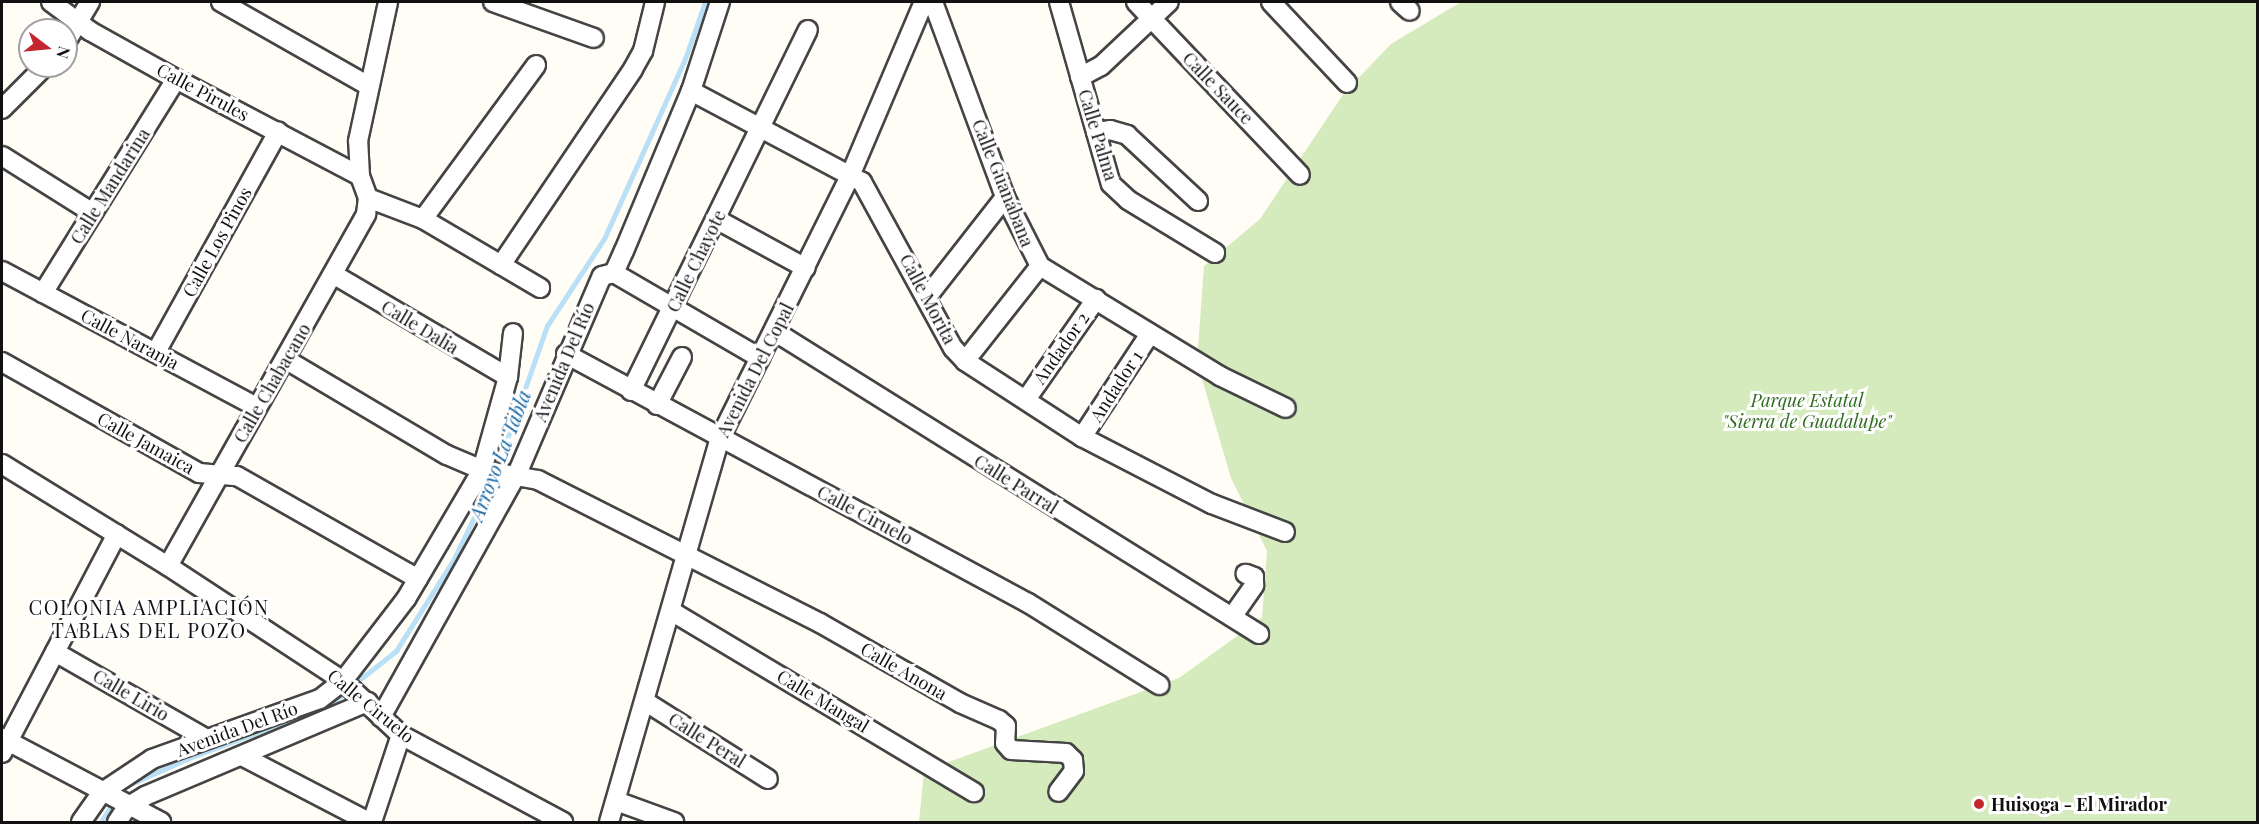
<!DOCTYPE html>
<meta charset="utf-8">
<style>
body{margin:0}
#map{position:relative;width:2259px;height:824px;overflow:hidden;background:#fffdf5;font-family:"Playfair Display",serif}
div>[style]{position:absolute}
.green>*{inset:0;background:#d5ebbd}
.stream>*{height:4.5px;margin:-2.25px;padding:0 2.25px;transform-origin:2.25px;border-radius:2.25px;background:#b9e0f7}
.roads{filter:drop-shadow(2px 0 #444) drop-shadow(-2px 0 #444) drop-shadow(0 2px #444) drop-shadow(0 -2px #444)}
.minor>*{height:18px;margin:-9px;padding:0 9px;transform-origin:9px;border-radius:9px;background:#fff}
.dots>*{width:16px;height:16px;translate:-50% -50%;box-sizing:border-box;border:3px solid #fff;border-radius:50%}
span{translate:-50% -50%;white-space:nowrap;text-align:center;line-height:1.15;-webkit-text-stroke:6px #fff;paint-order:stroke}
.street-label{font-size:18px;color:#111}
.park-label{font-size:18px;color:#2f6b1f;font-style:italic}
.poi-label{font-size:18px;color:#111;font-weight:700}
.left{translate:0 -50%;text-align:left}
.water-label{font-size:20px;color:#1768a6;font-style:italic}
.neighbourhood-label{font-size:20px;color:#111;letter-spacing:1.5px}
.frame{position:absolute;inset:0;border:3px solid #111;pointer-events:none}
.north{position:absolute;left:18px;top:18px;width:60px;height:60px;box-sizing:border-box;background:#fff;border:2px solid #a0a0a0;border-radius:50%;rotate:106deg;font-size:16px;font-weight:700;line-height:24px;text-align:center;color:#111}
.north::after{content:'';display:block;margin:auto;width:21px;height:27px;background:#c4262e;clip-path:polygon(50% 0,100% 100%,50% 72%,0 100%)}
</style>
<div id="map">
<div class="green">
<i style="clip-path:polygon(1461px 2px,2257px 2px,2257px 822px,919px 822px,924px 771px,1179px 678px,1262px 618px,1267px 551px,1231px 478px,1197px 362px,1204px 266px,1260px 219px,1344px 93px,1391px 44px)"></i>
</div>
<div class="stream">
<i style="left:497px;top:468px;width:151px;rotate:-70.6deg"></i>
<i style="left:547px;top:326px;width:104px;rotate:-56.8deg"></i>
<i style="left:604px;top:239px;width:197px;rotate:-65.8deg"></i>
<i style="left:685px;top:59px;width:60px;rotate:-70.7deg"></i>
<i style="left:353px;top:685px;width:55px;rotate:-38.3deg"></i>
<i style="left:396px;top:651px;width:109px;rotate:-57.8deg"></i>
<i style="left:454px;top:559px;width:92px;rotate:-64.3deg"></i>
<i style="left:124px;top:787px;width:71px;rotate:-24deg"></i>
<i style="left:189px;top:758px;width:149px;rotate:-20.4deg"></i>
<i style="left:329px;top:706px;width:23px;rotate:-40deg"></i>
<i style="left:101px;top:822px;width:25px;rotate:-58deg"></i>
</div>
<div class="roads">
<div class="minor">
<i style="left:51px;top:2px;width:49px;rotate:36.6deg"></i>
<i style="left:90px;top:31px;width:98px;rotate:29.2deg"></i>
<i style="left:176px;top:79px;width:208px;rotate:27.8deg"></i>
<i style="left:221px;top:2px;width:168px;rotate:29.6deg"></i>
<i style="left:493px;top:2px;width:107px;rotate:19.6deg"></i>
<i style="left:933px;top:2px;width:208px;rotate:69.7deg"></i>
<i style="left:1005px;top:197px;width:77px;rotate:63.1deg"></i>
<i style="left:1040px;top:266px;width:211px;rotate:31.4deg"></i>
<i style="left:1220px;top:376px;width:73px;rotate:25.9deg"></i>
<i style="left:1059px;top:2px;width:189px;rotate:74.1deg"></i>
<i style="left:1111px;top:184px;width:23px;rotate:43deg"></i>
<i style="left:1128px;top:200px;width:102px;rotate:31.3deg"></i>
<i style="left:1136px;top:2px;width:238px;rotate:46.5deg"></i>
<i style="left:1271px;top:2px;width:111px;rotate:46.8deg"></i>
<i style="left:1400px;top:2px;width:13px;rotate:42deg"></i>
<i style="left:66px;top:42px;width:47px;rotate:-59deg"></i>
<i style="left:1080px;top:77px;width:24px;rotate:-28deg"></i>
<i style="left:1101px;top:66px;width:93px;rotate:-43.3deg"></i>
<i style="left:691px;top:91px;width:194px;rotate:28deg"></i>
<i style="left:862px;top:182px;width:189px;rotate:61.3deg"></i>
<i style="left:953px;top:348px;width:18px;rotate:47deg"></i>
<i style="left:965px;top:361px;width:140px;rotate:33deg"></i>
<i style="left:1082px;top:437px;width:146px;rotate:27.3deg"></i>
<i style="left:1212px;top:504px;width:78px;rotate:21deg"></i>
<i style="left:2px;top:109px;width:61px;rotate:-45deg"></i>
<i style="left:1096px;top:132px;width:14px;rotate:-8deg"></i>
<i style="left:1110px;top:130px;width:18px;rotate:16deg"></i>
<i style="left:1127px;top:135px;width:97px;rotate:42.9deg"></i>
<i style="left:2px;top:156px;width:107px;rotate:32.1deg"></i>
<i style="left:368px;top:198px;width:59px;rotate:20.9deg"></i>
<i style="left:423px;top:219px;width:136px;rotate:30.5deg"></i>
<i style="left:423px;top:219px;width:191px;rotate:-53.7deg"></i>
<i style="left:716px;top:219px;width:102px;rotate:28.6deg"></i>
<i style="left:501px;top:265px;width:236px;rotate:-56deg"></i>
<i style="left:633px;top:69px;width:21px;rotate:-61deg"></i>
<i style="left:643px;top:51px;width:50px;rotate:-76.2deg"></i>
<i style="left:2px;top:271px;width:289px;rotate:28.1deg"></i>
<i style="left:614px;top:273px;width:169px;rotate:30.2deg"></i>
<i style="left:333px;top:274px;width:203px;rotate:30.5deg"></i>
<i style="left:43px;top:293px;width:252px;rotate:-58.1deg"></i>
<i style="left:927px;top:297px;width:127px;rotate:-52deg"></i>
<i style="left:774px;top:331px;width:572px;rotate:31.99deg"></i>
<i style="left:156px;top:352px;width:252px;rotate:-61deg"></i>
<i style="left:566px;top:354px;width:525px;rotate:28.32deg"></i>
<i style="left:1028px;top:603px;width:155px;rotate:32deg"></i>
<i style="left:285px;top:359px;width:188px;rotate:30.7deg"></i>
<i style="left:447px;top:455px;width:38px;rotate:23deg"></i>
<i style="left:482px;top:470px;width:57px;rotate:10.1deg"></i>
<i style="left:538px;top:480px;width:316px;rotate:26.9deg"></i>
<i style="left:820px;top:623px;width:161px;rotate:29.7deg"></i>
<i style="left:960px;top:703px;width:43px;rotate:23.6deg"></i>
<i style="left:999px;top:720px;width:9px;rotate:41deg"></i>
<i style="left:1006px;top:726px;width:17px;rotate:93deg"></i>
<i style="left:1005px;top:743px;width:9px;rotate:49deg"></i>
<i style="left:1011px;top:750px;width:55px;rotate:3.1deg"></i>
<i style="left:1066px;top:753px;width:10px;rotate:45deg"></i>
<i style="left:1073px;top:760px;width:11px;rotate:85deg"></i>
<i style="left:1074px;top:771px;width:26px;rotate:127deg"></i>
<i style="left:965px;top:361px;width:121px;rotate:-51.7deg"></i>
<i style="left:2px;top:362px;width:226px;rotate:29.4deg"></i>
<i style="left:199px;top:473px;width:38px;rotate:5deg"></i>
<i style="left:237px;top:476px;width:208px;rotate:29.6deg"></i>
<i style="left:631px;top:391px;width:402px;rotate:-63.9deg"></i>
<i style="left:1027px;top:398px;width:121px;rotate:-55.1deg"></i>
<i style="left:657px;top:405px;width:54px;rotate:-62.5deg"></i>
<i style="left:1082px;top:437px;width:123px;rotate:-56.6deg"></i>
<i style="left:2px;top:464px;width:195px;rotate:31.6deg"></i>
<i style="left:168px;top:566px;width:209px;rotate:33.3deg"></i>
<i style="left:343px;top:681px;width:79px;rotate:43deg"></i>
<i style="left:401px;top:735px;width:184px;rotate:28.2deg"></i>
<i style="left:168px;top:566px;width:404px;rotate:-60.6deg"></i>
<i style="left:366px;top:214px;width:16px;rotate:-83deg"></i>
<i style="left:368px;top:198px;width:23px;rotate:-110deg"></i>
<i style="left:360px;top:176px;width:35px;rotate:-93deg"></i>
<i style="left:358px;top:141px;width:142px;rotate:-77.8deg"></i>
<i style="left:671px;top:611px;width:353px;rotate:30.9deg"></i>
<i style="left:1232px;top:617px;width:39px;rotate:-55deg"></i>
<i style="left:1254px;top:585px;width:8px;rotate:-90deg"></i>
<i style="left:1254px;top:577px;width:9px;rotate:-159deg"></i>
<i style="left:55px;top:652px;width:175px;rotate:29.8deg"></i>
<i style="left:646px;top:702px;width:144px;rotate:32.3deg"></i>
<i style="left:381px;top:717px;width:278px;rotate:-60.8deg"></i>
<i style="left:517px;top:474px;width:215px;rotate:-66.8deg"></i>
<i style="left:602px;top:276px;width:12px;rotate:-14deg"></i>
<i style="left:614px;top:273px;width:24px;rotate:-66deg"></i>
<i style="left:624px;top:251px;width:173px;rotate:-67.3deg"></i>
<i style="left:691px;top:91px;width:94px;rotate:-72deg"></i>
<i style="left:2px;top:738px;width:180px;rotate:27.8deg"></i>
<i style="left:2px;top:753px;width:247px;rotate:-62.3deg"></i>
<i style="left:242px;top:756px;width:143px;rotate:27.5deg"></i>
<i style="left:616px;top:801px;width:62px;rotate:19.9deg"></i>
<i style="left:81px;top:822px;width:35px;rotate:-55deg"></i>
<i style="left:101px;top:793px;width:61px;rotate:-33.7deg"></i>
<i style="left:152px;top:759px;width:178px;rotate:-19.7deg"></i>
<i style="left:320px;top:699px;width:29px;rotate:-38deg"></i>
<i style="left:343px;top:681px;width:103px;rotate:-52.5deg"></i>
<i style="left:406px;top:599px;width:150px;rotate:-59.5deg"></i>
<i style="left:482px;top:470px;width:97px;rotate:-74.4deg"></i>
<i style="left:508px;top:377px;width:44px;rotate:-83.5deg"></i>
<i style="left:117px;top:822px;width:18px;rotate:-56deg"></i>
<i style="left:127px;top:807px;width:21px;rotate:-31deg"></i>
<i style="left:145px;top:796px;width:242px;rotate:-22.9deg"></i>
<i style="left:372px;top:822px;width:92px;rotate:-71.6deg"></i>
<i style="left:609px;top:822px;width:398px;rotate:-73.9deg"></i>
<i style="left:719px;top:440px;width:295px;rotate:-63.6deg"></i>
<i style="left:850px;top:176px;width:189px;rotate:-67deg"></i>
</div>
</div>
<div class="dots">
<i style="left:1979px;top:804px;background:#c4262e"></i>
</div>
<div class="street-label">
<span style="left:1218px;top:88px;rotate:46deg">Calle Sauce</span>
<span style="left:203px;top:92px;rotate:28deg">Calle Pirules</span>
<span style="left:1098px;top:135px;rotate:73deg">Calle Palma</span>
<span style="left:1003px;top:183px;rotate:68deg">Calle Guanábana</span>
<span style="left:110px;top:186px;rotate:-58deg">Calle Mandarina</span>
<span style="left:217px;top:242px;rotate:-61deg">Calle Los Pinos</span>
<span style="left:696px;top:261px;rotate:-64deg">Calle Chayote</span>
<span style="left:928px;top:299px;rotate:62deg">Calle Morita</span>
<span style="left:420px;top:327px;rotate:31deg">Calle Dalia</span>
<span style="left:130px;top:339px;rotate:28deg">Calle Naranja</span>
<span style="left:1061px;top:348px;rotate:-55deg">Andador 2</span>
<span style="left:564px;top:362px;rotate:-67deg">Avenida Del Río</span>
<span style="left:755px;top:370px;rotate:-63deg">Avenida Del Copal</span>
<span style="left:272px;top:383px;rotate:-60deg">Calle Chabacano</span>
<span style="left:1116px;top:386px;rotate:-57deg">Andador 1</span>
<span style="left:146px;top:443px;rotate:29deg">Calle Jamaica</span>
<span style="left:1016px;top:484px;rotate:32deg">Calle Parral</span>
<span style="left:865px;top:515px;rotate:28deg">Calle Ciruelo</span>
<span style="left:904px;top:671px;rotate:30deg">Calle Anona</span>
<span style="left:131px;top:695px;rotate:30deg">Calle Lirio</span>
<span style="left:823px;top:701px;rotate:31deg">Calle Mangal</span>
<span style="left:371px;top:706px;rotate:39deg">Calle Ciruelo</span>
<span style="left:237px;top:729px;rotate:-20deg">Avenida Del Río</span>
<span style="left:707px;top:740px;rotate:32deg">Calle Peral</span>
</div>
<div class="park-label">
<span style="left:1807px;top:411px">Parque Estatal<br>"Sierra de Guadalupe"</span>
</div>
<div class="poi-label">
<span class="left" style="left:1991px;top:804px">Huisoga - El Mirador</span>
</div>
<div class="water-label">
<span style="left:499px;top:455px;rotate:-69deg">Arroyo La Tabla</span>
</div>
<div class="neighbourhood-label">
<span style="left:149px;top:618px">COLONIA AMPLIACIÓN<br>TABLAS DEL POZO</span>
</div>
<div class="frame"></div>
<div class="north">N</div>
</div>
